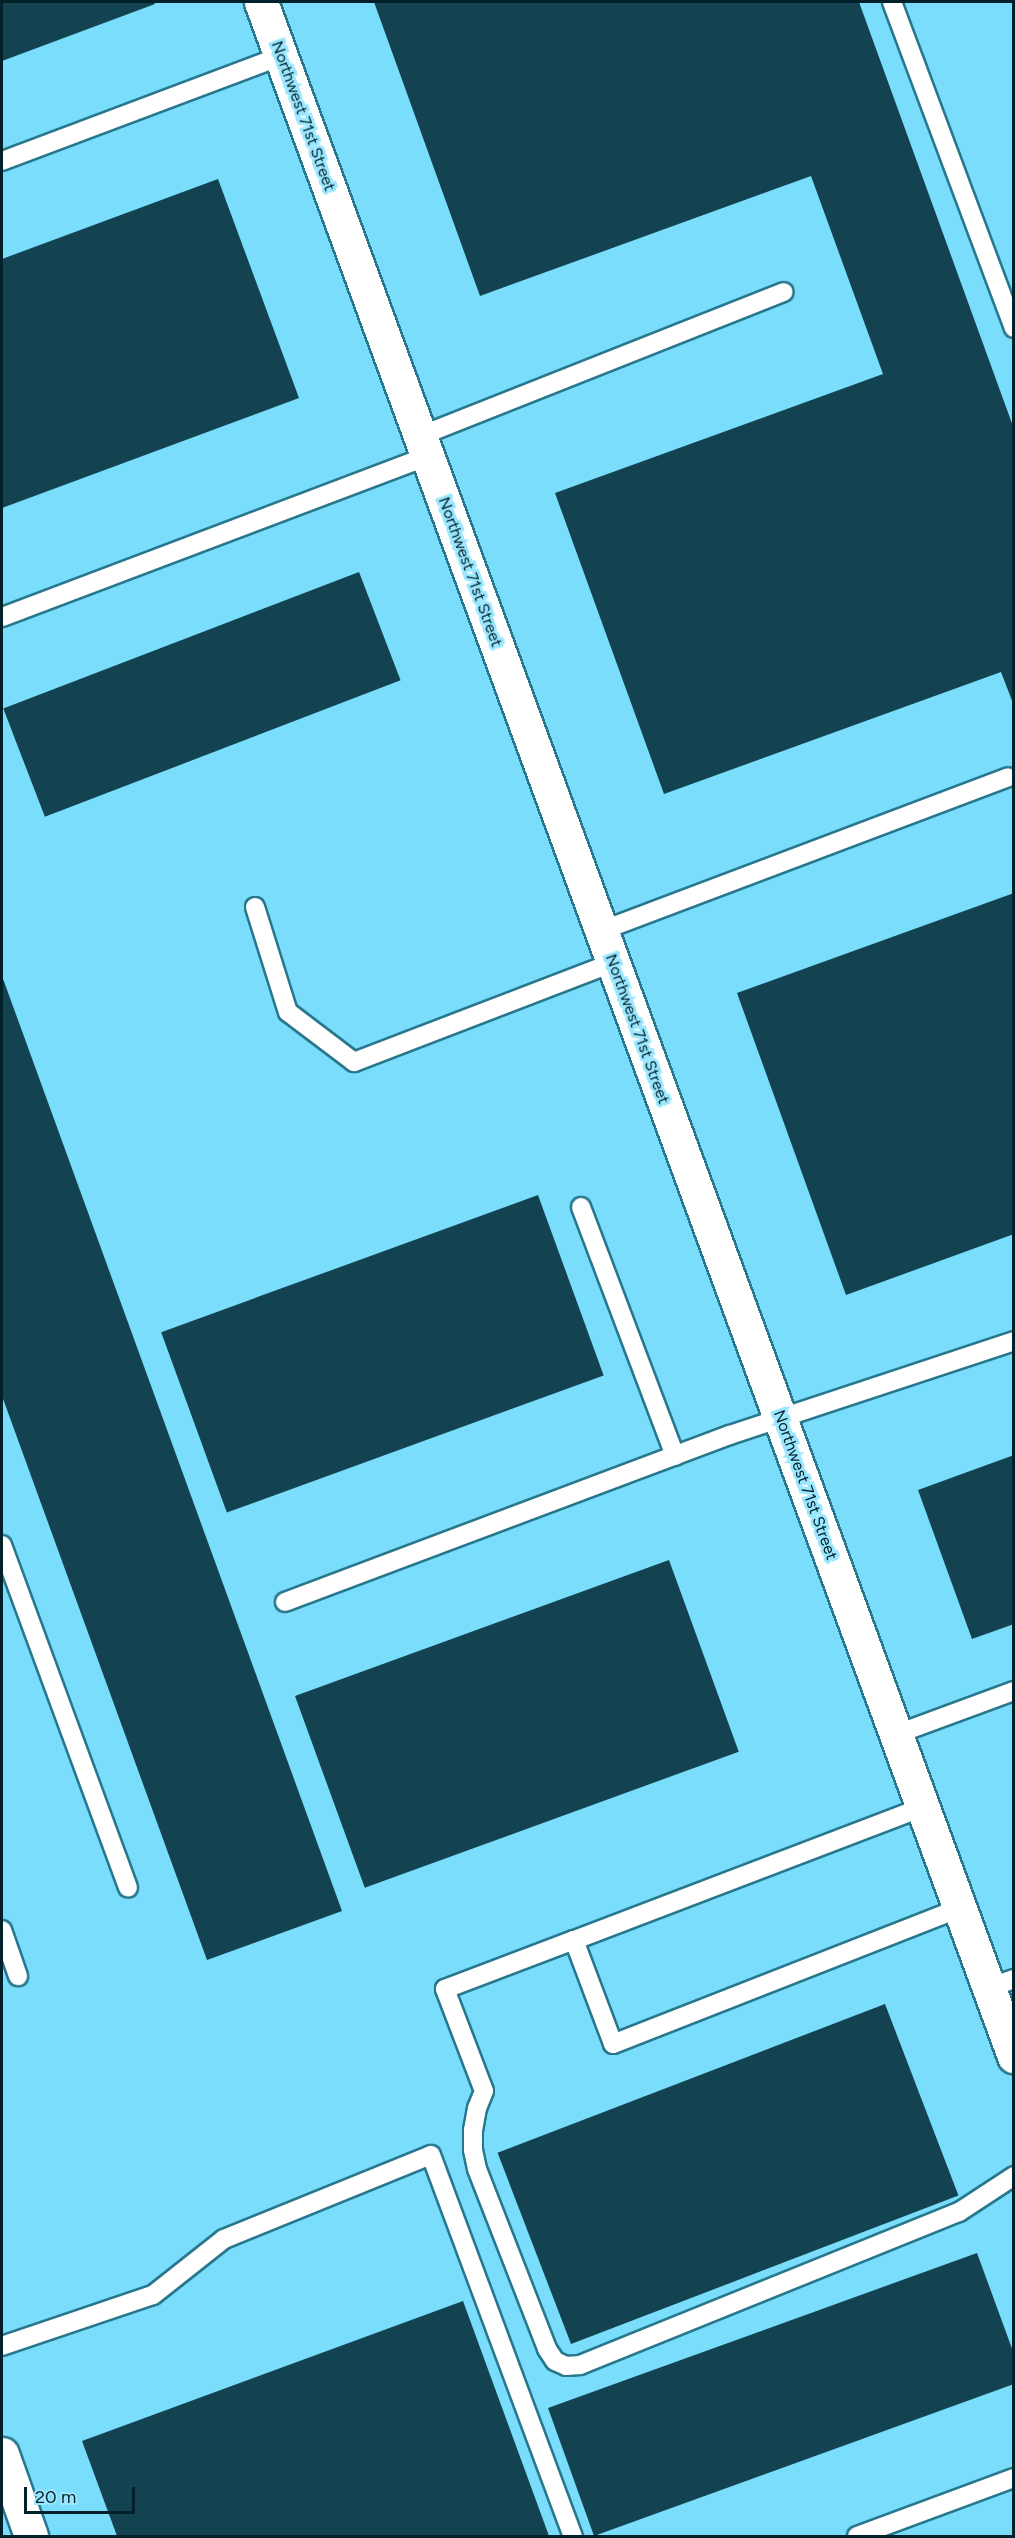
<!DOCTYPE html>
<style>
body{margin:0}
#map{position:relative;width:1015px;height:2538px;overflow:hidden;background:#79ddfb;font-family:Figtree,sans-serif}
div>[style]{position:absolute}
.building>*{inset:0;background:#134350;transform-origin:0 0}
.roads{filter:drop-shadow(2px 0 #28778d) drop-shadow(-2px 0 #28778d) drop-shadow(0 2px #28778d) drop-shadow(0 -2px #28778d)}
.service>*{height:18px;margin:-9px;padding:0 9px;transform-origin:9px;border-radius:9px;background:#fff}
.minor>*{height:33px;margin:-16.5px;padding:0 16.5px;transform-origin:16.5px;border-radius:16.5px;background:#fff}
span{translate:-50% -50%;white-space:nowrap;text-align:center;line-height:1.15;-webkit-text-stroke:6px #9be7ff;paint-order:stroke}
.street-label{font-size:16px;color:#01212a}
.frame{position:absolute;inset:0;border:3px solid #01212a;pointer-events:none}
.scale{position:absolute;left:24px;top:2487px;width:111px;height:27px;box-sizing:border-box;border:3px solid #01212a;border-top:0;padding-left:8px;font-size:18px;line-height:21px;white-space:nowrap;color:#01212a;-webkit-text-stroke:4px #9be7ff;paint-order:stroke}
</style>
<div id="map">
<div class="building">
<i style="clip-path:polygon(2px 2px,154px 2px,155px 4px,2px 61px)"></i>
<i style="clip-path:polygon(374px 2px,859px 2px,1014px 429px,1014px 706px,1001px 672px,664px 794px,555px 493px,883px 374px,811px 176px,480px 296px)"></i>
<i style="clip-path:polygon(218px 179px,299px 398px,2px 508px,2px 259px)"></i>
<i style="left:359px;top:572px;width:116px;height:381px;rotate:69deg"></i>
<i style="clip-path:polygon(1014px 893px,1014px 1234px,846px 1295px,737px 993px)"></i>
<i style="clip-path:polygon(2px 976px,342px 1911px,207px 1960px,2px 1396px)"></i>
<i style="left:538px;top:1195px;width:192px;height:401px;rotate:70deg"></i>
<i style="clip-path:polygon(1014px 1455px,1014px 1624px,972px 1639px,918px 1490px)"></i>
<i style="left:669px;top:1560px;width:204px;height:398px;rotate:70deg"></i>
<i style="left:885px;top:2004px;width:205px;height:415px;rotate:69deg"></i>
<i style="clip-path:polygon(977px 2253px,1014px 2354px,1014px 2384px,594px 2536px,548px 2408px)"></i>
<i style="clip-path:polygon(463px 2301px,549px 2536px,117px 2536px,82px 2441px)"></i>
</div>
<div class="roads">
<div class="service">
<i style="left:892px;top:2px;width:348px;rotate:69.5deg"></i>
<i style="left:2px;top:161px;width:299px;rotate:-20.6deg"></i>
<i style="left:420px;top:436px;width:391px;rotate:-21.6deg"></i>
<i style="left:2px;top:617px;width:455px;rotate:-20.7deg"></i>
<i style="left:255px;top:907px;width:110px;rotate:72.6deg"></i>
<i style="left:288px;top:1012px;width:83px;rotate:37.1deg"></i>
<i style="left:354px;top:1062px;width:276px;rotate:-21deg"></i>
<i style="left:601px;top:931px;width:435px;rotate:-20.7deg"></i>
<i style="left:581px;top:1207px;width:266px;rotate:69.3deg"></i>
<i style="left:2px;top:1545px;width:365px;rotate:69.8deg"></i>
<i style="left:285px;top:1602px;width:475px;rotate:-20.6deg"></i>
<i style="left:730px;top:1435px;width:299px;rotate:-18.3deg"></i>
<i style="left:897px;top:1734px;width:125px;rotate:-20.2deg"></i>
<i style="left:923px;top:1807px;width:373px;rotate:159.1deg"></i>
<i style="left:574px;top:1940px;width:111px;rotate:69.4deg"></i>
<i style="left:613px;top:2044px;width:373px;rotate:-21.4deg"></i>
<i style="left:2px;top:1930px;width:49px;rotate:70.8deg"></i>
<i style="left:574px;top:1940px;width:138px;rotate:159.2deg"></i>
<i style="left:445px;top:1989px;width:109px;rotate:69.1deg"></i>
<i style="left:484px;top:2091px;width:18px;rotate:112deg"></i>
<i style="left:477px;top:2108px;width:22px;rotate:100deg"></i>
<i style="left:473px;top:2130px;width:20px;rotate:90deg"></i>
<i style="left:473px;top:2150px;width:19px;rotate:78deg"></i>
<i style="left:477px;top:2169px;width:193px;rotate:68.7deg"></i>
<i style="left:547px;top:2349px;width:14px;rotate:56deg"></i>
<i style="left:555px;top:2361px;width:12px;rotate:24deg"></i>
<i style="left:566px;top:2366px;width:14px;rotate:-4deg"></i>
<i style="left:580px;top:2365px;width:409px;rotate:-22deg"></i>
<i style="left:959px;top:2212px;width:66px;rotate:-33.2deg"></i>
<i style="left:988px;top:1988px;width:28px;rotate:-19deg"></i>
<i style="left:2px;top:2346px;width:159px;rotate:-18.7deg"></i>
<i style="left:153px;top:2295px;width:90px;rotate:-38.3deg"></i>
<i style="left:224px;top:2239px;width:223px;rotate:-22.1deg"></i>
<i style="left:431px;top:2155px;width:407px;rotate:69.6deg"></i>
<i style="left:857px;top:2536px;width:167px;rotate:-20.3deg"></i>
</div>
<div class="minor">
<i style="left:261px;top:2px;width:2188px;rotate:69.87deg"></i>
<i style="left:2px;top:2454px;width:87px;rotate:70.5deg"></i>
</div>
</div>
<div class="street-label">
<span style="left:303px;top:116px;rotate:70deg">Northwest 71st Street</span>
<span style="left:470px;top:572px;rotate:70deg">Northwest 71st Street</span>
<span style="left:637px;top:1029px;rotate:70deg">Northwest 71st Street</span>
<span style="left:805px;top:1485px;rotate:70deg">Northwest 71st Street</span>
</div>
<div class="frame"></div>
<div class="scale">20 m</div>
</div>
